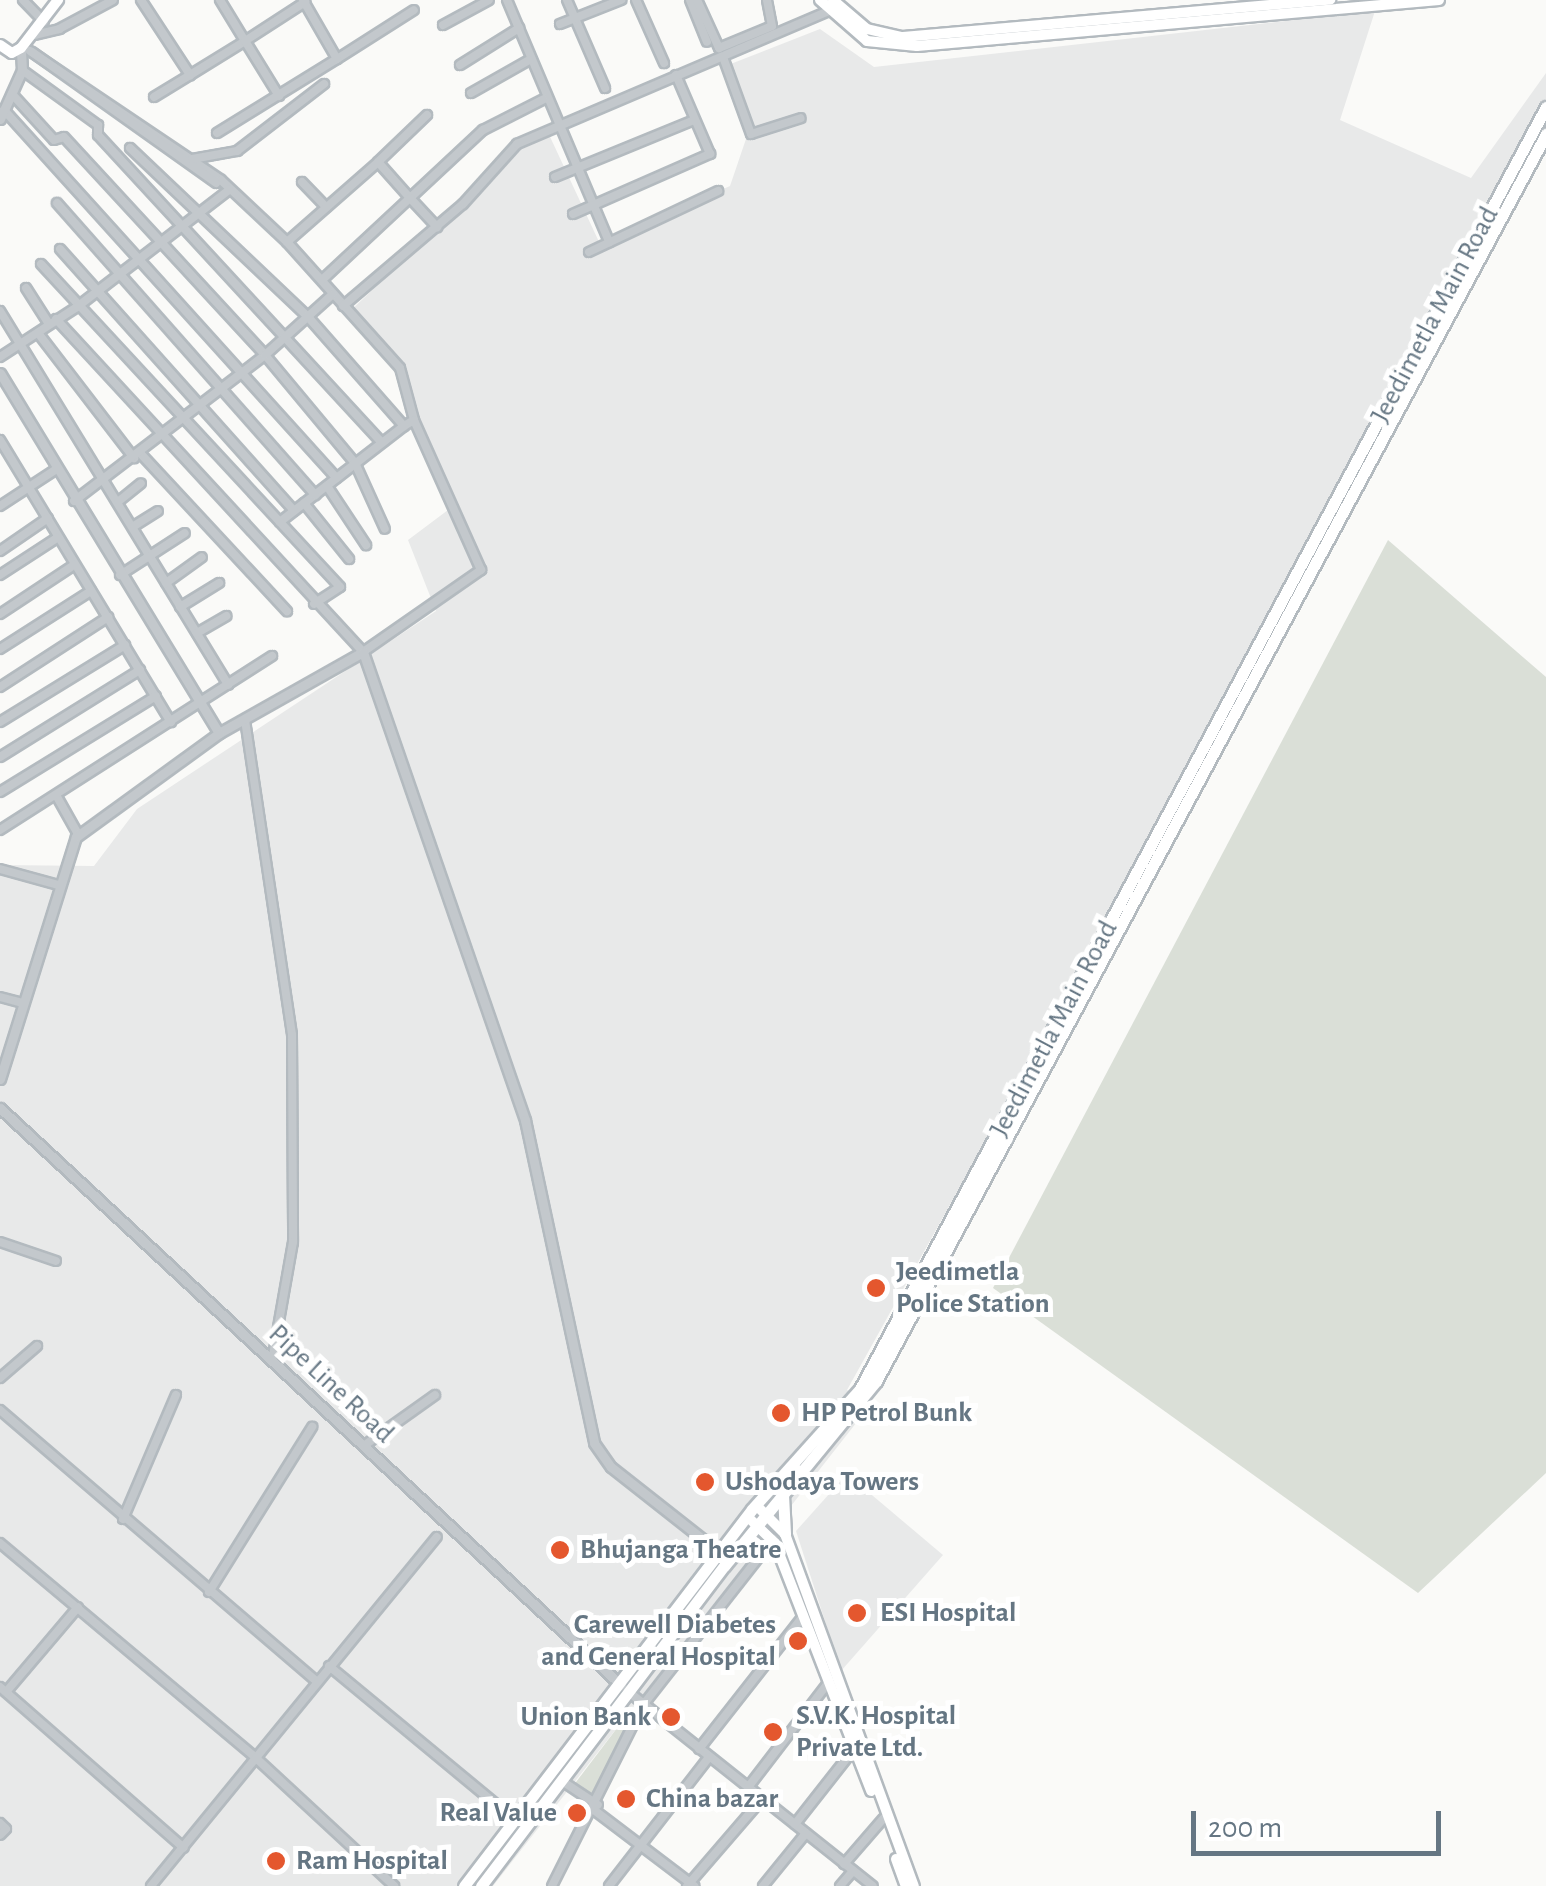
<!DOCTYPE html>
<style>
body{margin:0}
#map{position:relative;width:1546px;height:1886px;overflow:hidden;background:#fafaf8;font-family:"Alegreya Sans",sans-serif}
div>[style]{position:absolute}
.built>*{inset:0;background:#e8e9e9}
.green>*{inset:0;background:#dadfd7}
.roads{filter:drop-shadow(2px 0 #b3babf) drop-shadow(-2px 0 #b3babf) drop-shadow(0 2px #b3babf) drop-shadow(0 -2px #b3babf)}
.minor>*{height:8px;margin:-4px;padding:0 4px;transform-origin:4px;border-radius:4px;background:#c3c8cc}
.tertiary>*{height:9px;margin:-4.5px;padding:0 4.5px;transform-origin:4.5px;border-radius:4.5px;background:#c3c8cc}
.secondary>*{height:10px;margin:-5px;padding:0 5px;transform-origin:5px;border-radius:5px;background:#fff}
.primary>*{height:11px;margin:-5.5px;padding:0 5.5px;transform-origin:5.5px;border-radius:5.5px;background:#fff}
.dots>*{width:28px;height:28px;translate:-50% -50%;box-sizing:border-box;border:5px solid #fff;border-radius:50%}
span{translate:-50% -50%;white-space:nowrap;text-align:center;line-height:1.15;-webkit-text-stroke:10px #fff;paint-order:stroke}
.street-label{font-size:28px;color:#657683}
.poi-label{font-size:28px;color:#657683;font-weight:700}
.left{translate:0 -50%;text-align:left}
.right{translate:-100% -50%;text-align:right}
.scale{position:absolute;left:1191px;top:1811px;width:250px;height:45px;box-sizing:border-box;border:5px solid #657683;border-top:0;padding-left:12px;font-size:30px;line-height:35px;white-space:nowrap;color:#657683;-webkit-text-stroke:8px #fff;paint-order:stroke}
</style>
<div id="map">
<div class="built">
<i style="clip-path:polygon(1375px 11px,1340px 120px,1471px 178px,1546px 73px,1546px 133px,847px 1390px,871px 1404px,493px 1886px,0 1886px,0 865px,94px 866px,137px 809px,436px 611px,408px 540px,448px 510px,405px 380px,346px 315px,545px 126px,600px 244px,730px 186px,747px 136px,728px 65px,820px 29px,874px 67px)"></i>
<i style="clip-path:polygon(847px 1474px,943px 1555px,841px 1671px,796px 1531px)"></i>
</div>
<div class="green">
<i style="clip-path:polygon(1388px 540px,1546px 677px,1546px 1473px,1418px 1593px,993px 1288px)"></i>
<i style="clip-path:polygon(633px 1707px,597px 1801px,573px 1786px)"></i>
</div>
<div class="roads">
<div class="minor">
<i style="left:23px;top:0;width:30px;rotate:46deg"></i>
<i style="left:141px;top:0;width:90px;rotate:56.8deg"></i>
<i style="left:190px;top:75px;width:65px;rotate:-31.7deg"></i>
<i style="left:245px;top:41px;width:48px;rotate:-121.4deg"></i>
<i style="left:507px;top:0;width:263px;rotate:67.1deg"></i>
<i style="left:567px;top:0;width:96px;rotate:66.6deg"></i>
<i style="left:636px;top:0;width:69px;rotate:66deg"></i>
<i style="left:690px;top:0;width:45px;rotate:68deg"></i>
<i style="left:697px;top:0;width:53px;rotate:65.4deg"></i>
<i style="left:719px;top:48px;width:57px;rotate:-22.5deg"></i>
<i style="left:772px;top:26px;width:26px;rotate:-101deg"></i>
<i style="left:560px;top:24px;width:66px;rotate:-21.5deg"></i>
<i style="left:443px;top:25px;width:52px;rotate:-28.5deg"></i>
<i style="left:34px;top:35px;width:26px;rotate:-13deg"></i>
<i style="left:59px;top:29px;width:61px;rotate:-28.2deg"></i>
<i style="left:30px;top:51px;width:230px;rotate:34deg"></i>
<i style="left:221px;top:180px;width:91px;rotate:43.2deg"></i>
<i style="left:287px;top:242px;width:169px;rotate:48.1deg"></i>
<i style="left:400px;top:368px;width:54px;rotate:74.9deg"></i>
<i style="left:414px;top:420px;width:12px;rotate:149deg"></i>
<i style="left:32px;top:52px;width:226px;rotate:35.4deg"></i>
<i style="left:723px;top:57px;width:82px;rotate:70deg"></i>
<i style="left:751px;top:134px;width:52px;rotate:-17.7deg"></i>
<i style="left:337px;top:59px;width:91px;rotate:-32.5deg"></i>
<i style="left:460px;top:65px;width:70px;rotate:-32.1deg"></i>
<i style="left:22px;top:70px;width:94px;rotate:35.9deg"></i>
<i style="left:98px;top:125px;width:10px;rotate:90deg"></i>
<i style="left:98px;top:135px;width:416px;rotate:47.3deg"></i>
<i style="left:471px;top:93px;width:67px;rotate:-29.6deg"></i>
<i style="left:12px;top:94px;width:62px;rotate:47.6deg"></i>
<i style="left:54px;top:140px;width:10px;rotate:-17deg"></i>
<i style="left:64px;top:137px;width:297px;rotate:47.3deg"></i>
<i style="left:265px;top:355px;width:141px;rotate:50.2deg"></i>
<i style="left:355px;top:463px;width:72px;rotate:65.6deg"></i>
<i style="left:279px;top:96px;width:65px;rotate:-121.7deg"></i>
<i style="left:245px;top:41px;width:72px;rotate:-33deg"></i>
<i style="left:154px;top:97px;width:42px;rotate:-31.4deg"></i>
<i style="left:4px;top:110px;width:496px;rotate:47.9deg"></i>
<i style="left:217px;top:133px;width:141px;rotate:-31.7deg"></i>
<i style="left:337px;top:59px;width:68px;rotate:-120deg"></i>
<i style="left:130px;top:148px;width:247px;rotate:43.5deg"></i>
<i style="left:309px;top:318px;width:144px;rotate:48.7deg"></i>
<i style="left:404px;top:426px;width:157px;rotate:142.3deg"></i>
<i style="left:192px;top:159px;width:46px;rotate:-10.1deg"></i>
<i style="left:237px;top:151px;width:110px;rotate:-37.6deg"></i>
<i style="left:378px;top:162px;width:68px;rotate:-43.8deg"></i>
<i style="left:555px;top:177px;width:150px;rotate:-22.3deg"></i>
<i style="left:302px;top:182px;width:35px;rotate:46deg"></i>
<i style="left:57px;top:203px;width:390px;rotate:48.5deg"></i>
<i style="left:573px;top:214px;width:150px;rotate:-23.7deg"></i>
<i style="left:710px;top:154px;width:86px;rotate:-113.3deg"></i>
<i style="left:287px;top:242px;width:121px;rotate:-41.3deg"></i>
<i style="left:378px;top:162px;width:48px;rotate:48.4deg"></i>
<i style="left:410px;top:198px;width:100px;rotate:-43deg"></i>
<i style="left:483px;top:130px;width:68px;rotate:-26.9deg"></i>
<i style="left:60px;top:249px;width:351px;rotate:48.2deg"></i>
<i style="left:589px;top:252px;width:143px;rotate:-25.3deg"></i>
<i style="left:41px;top:264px;width:440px;rotate:47.2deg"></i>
<i style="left:340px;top:587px;width:31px;rotate:147deg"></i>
<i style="left:322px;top:280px;width:120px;rotate:-43deg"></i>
<i style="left:410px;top:198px;width:40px;rotate:47deg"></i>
<i style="left:26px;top:288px;width:43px;rotate:57.4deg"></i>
<i style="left:343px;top:306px;width:157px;rotate:-40.4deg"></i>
<i style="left:463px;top:204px;width:81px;rotate:-48deg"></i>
<i style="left:517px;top:144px;width:344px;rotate:-23.1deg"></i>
<i style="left:0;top:311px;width:438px;rotate:58.6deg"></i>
<i style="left:56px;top:319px;width:453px;rotate:47.3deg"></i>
<i style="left:363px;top:652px;width:144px;rotate:-34.8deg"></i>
<i style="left:481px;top:570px;width:164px;rotate:-114.1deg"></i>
<i style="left:38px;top:333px;width:158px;rotate:52.5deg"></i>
<i style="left:0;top:357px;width:92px;rotate:-33deg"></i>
<i style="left:77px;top:307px;width:192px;rotate:-37.6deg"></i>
<i style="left:0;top:440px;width:330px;rotate:58.8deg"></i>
<i style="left:140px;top:453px;width:216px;rotate:47.1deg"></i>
<i style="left:327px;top:486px;width:71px;rotate:56.5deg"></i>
<i style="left:74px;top:501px;width:240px;rotate:-37.4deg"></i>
<i style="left:265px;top:355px;width:91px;rotate:-41.9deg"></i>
<i style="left:119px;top:501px;width:28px;rotate:-39deg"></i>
<i style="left:304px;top:503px;width:72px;rotate:51.2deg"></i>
<i style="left:0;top:506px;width:66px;rotate:-33.2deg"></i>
<i style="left:134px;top:526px;width:28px;rotate:-32deg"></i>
<i style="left:0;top:551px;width:58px;rotate:-34.5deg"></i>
<i style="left:0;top:575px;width:68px;rotate:-33deg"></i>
<i style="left:120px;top:575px;width:77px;rotate:-32.9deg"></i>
<i style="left:166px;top:583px;width:44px;rotate:-35.8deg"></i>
<i style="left:180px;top:607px;width:46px;rotate:-31.6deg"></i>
<i style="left:0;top:614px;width:89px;rotate:-33.5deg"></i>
<i style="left:197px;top:633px;width:34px;rotate:-30deg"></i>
<i style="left:0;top:649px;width:108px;rotate:-32.5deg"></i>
<i style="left:0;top:687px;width:129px;rotate:-32.9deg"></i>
<i style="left:245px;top:720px;width:318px;rotate:81.5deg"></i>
<i style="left:292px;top:1035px;width:207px;rotate:89.7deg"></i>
<i style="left:293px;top:1242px;width:121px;rotate:100deg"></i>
<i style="left:0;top:722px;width:147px;rotate:-31.6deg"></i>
<i style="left:0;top:757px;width:165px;rotate:-31.9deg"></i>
<i style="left:0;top:792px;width:183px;rotate:-31.6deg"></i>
<i style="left:56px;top:795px;width:45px;rotate:60.6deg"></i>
<i style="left:0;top:830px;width:323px;rotate:-32.6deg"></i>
<i style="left:0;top:869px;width:60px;rotate:15.4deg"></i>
<i style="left:0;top:997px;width:23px;rotate:15deg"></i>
<i style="left:0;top:1242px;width:59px;rotate:18.7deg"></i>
<i style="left:0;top:1378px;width:49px;rotate:-40.9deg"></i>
<i style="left:0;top:1410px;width:418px;rotate:40.6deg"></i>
<i style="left:365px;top:1445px;width:86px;rotate:-35.5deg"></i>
<i style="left:123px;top:1519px;width:135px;rotate:-66.9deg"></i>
<i style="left:0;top:1543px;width:336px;rotate:40deg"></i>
<i style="left:257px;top:1759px;width:187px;rotate:42.8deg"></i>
<i style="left:209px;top:1592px;width:195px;rotate:-58deg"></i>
<i style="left:329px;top:1666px;width:241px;rotate:39.6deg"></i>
<i style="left:0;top:1687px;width:244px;rotate:41.2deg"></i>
<i style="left:6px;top:1692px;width:111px;rotate:-49.7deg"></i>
<i style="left:630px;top:1693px;width:310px;rotate:38.5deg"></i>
<i style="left:699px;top:1749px;width:170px;rotate:-51.9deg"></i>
<i style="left:562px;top:1781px;width:43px;rotate:33.7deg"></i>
<i style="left:749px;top:1786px;width:130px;rotate:-52.5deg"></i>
<i style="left:594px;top:1810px;width:126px;rotate:37.2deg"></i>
<i style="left:0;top:1823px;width:8px;rotate:45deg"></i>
<i style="left:6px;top:1829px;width:8px;rotate:135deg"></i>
<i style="left:795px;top:1824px;width:95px;rotate:-51.8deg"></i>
<i style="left:844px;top:1864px;width:60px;rotate:-49.1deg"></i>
<i style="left:151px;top:1886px;width:451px;rotate:-50.7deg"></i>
<i style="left:552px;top:1886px;width:203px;rotate:-63.3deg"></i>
<i style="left:643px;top:1705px;width:211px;rotate:-51.9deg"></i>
<i style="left:609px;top:1886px;width:163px;rotate:-52.2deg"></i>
<i style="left:687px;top:1886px;width:115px;rotate:-49.2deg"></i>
<i style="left:763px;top:1886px;width:68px;rotate:-50.9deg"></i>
<i style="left:840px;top:1886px;width:20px;rotate:-49deg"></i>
</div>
<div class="tertiary">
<i style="left:0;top:119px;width:54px;rotate:-65.8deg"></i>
<i style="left:22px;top:70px;width:22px;rotate:-93deg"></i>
<i style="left:0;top:373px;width:421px;rotate:58.7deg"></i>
<i style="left:219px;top:733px;width:165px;rotate:-29.4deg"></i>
<i style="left:363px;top:652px;width:495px;rotate:70.9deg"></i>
<i style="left:525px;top:1120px;width:330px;rotate:77.9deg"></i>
<i style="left:594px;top:1443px;width:29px;rotate:55deg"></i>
<i style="left:611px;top:1467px;width:137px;rotate:38.2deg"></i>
<i style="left:0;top:1079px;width:254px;rotate:-72.6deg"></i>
<i style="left:76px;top:837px;width:177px;rotate:-36deg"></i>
<i style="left:0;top:1108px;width:848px;rotate:42.9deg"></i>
</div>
<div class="secondary">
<i style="left:820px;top:0;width:62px;rotate:41.1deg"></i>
<i style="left:867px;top:41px;width:50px;rotate:5.7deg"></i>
<i style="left:917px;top:46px;width:524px;rotate:-5.04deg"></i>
<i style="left:833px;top:0;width:45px;rotate:40.5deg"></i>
<i style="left:867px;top:29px;width:37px;rotate:13deg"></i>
<i style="left:903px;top:37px;width:429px;rotate:-5deg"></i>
<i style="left:0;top:45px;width:14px;rotate:34deg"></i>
<i style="left:12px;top:53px;width:10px;rotate:-29deg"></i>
<i style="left:21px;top:48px;width:61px;rotate:-52.4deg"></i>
<i style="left:760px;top:1509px;width:35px;rotate:45deg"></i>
<i style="left:785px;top:1534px;width:375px;rotate:69.9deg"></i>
<i style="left:751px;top:1520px;width:33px;rotate:44deg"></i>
<i style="left:775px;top:1543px;width:266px;rotate:68.8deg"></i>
<i style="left:896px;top:1859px;width:29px;rotate:70deg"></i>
</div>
<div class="primary">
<i style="left:783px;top:1495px;width:39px;rotate:87deg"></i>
<i style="left:464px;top:1886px;width:474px;rotate:-52.6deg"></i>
<i style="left:752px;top:1509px;width:161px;rotate:-48deg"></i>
<i style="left:860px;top:1389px;width:1454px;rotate:-61.85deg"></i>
<i style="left:481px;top:1886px;width:403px;rotate:-52.8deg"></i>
<i style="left:725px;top:1565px;width:238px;rotate:-50.6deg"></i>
<i style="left:876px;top:1381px;width:1416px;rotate:-61.75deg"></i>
</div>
</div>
<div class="dots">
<i style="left:876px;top:1288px;background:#e4572e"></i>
<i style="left:781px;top:1413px;background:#e4572e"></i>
<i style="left:705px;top:1482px;background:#e4572e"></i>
<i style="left:560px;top:1550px;background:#e4572e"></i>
<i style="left:857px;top:1613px;background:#e4572e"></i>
<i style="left:798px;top:1641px;background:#e4572e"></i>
<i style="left:671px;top:1717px;background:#e4572e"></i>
<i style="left:773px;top:1732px;background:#e4572e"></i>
<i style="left:626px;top:1799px;background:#e4572e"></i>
<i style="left:577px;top:1813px;background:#e4572e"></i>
<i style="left:276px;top:1861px;background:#e4572e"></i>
</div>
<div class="street-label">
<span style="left:1435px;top:315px;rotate:-62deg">Jeedimetla Main Road</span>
<span style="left:1054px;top:1029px;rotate:-62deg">Jeedimetla Main Road</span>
<span style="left:331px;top:1384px;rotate:43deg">Pipe Line Road</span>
</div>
<div class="poi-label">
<span class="left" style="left:896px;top:1288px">Jeedimetla<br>Police Station</span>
<span class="left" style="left:801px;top:1413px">HP Petrol Bunk</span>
<span class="left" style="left:725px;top:1482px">Ushodaya Towers</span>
<span class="left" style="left:580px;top:1550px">Bhujanga Theatre</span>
<span class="left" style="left:880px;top:1613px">ESI Hospital</span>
<span class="right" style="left:776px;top:1641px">Carewell Diabetes<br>and General Hospital</span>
<span class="left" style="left:796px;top:1732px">S.V.K. Hospital<br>Private Ltd.</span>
<span class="right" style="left:651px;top:1717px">Union Bank</span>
<span class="left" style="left:646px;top:1799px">China bazar</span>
<span class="right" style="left:557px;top:1813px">Real Value</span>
<span class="left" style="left:296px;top:1861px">Ram Hospital</span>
</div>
<div class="scale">200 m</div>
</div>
